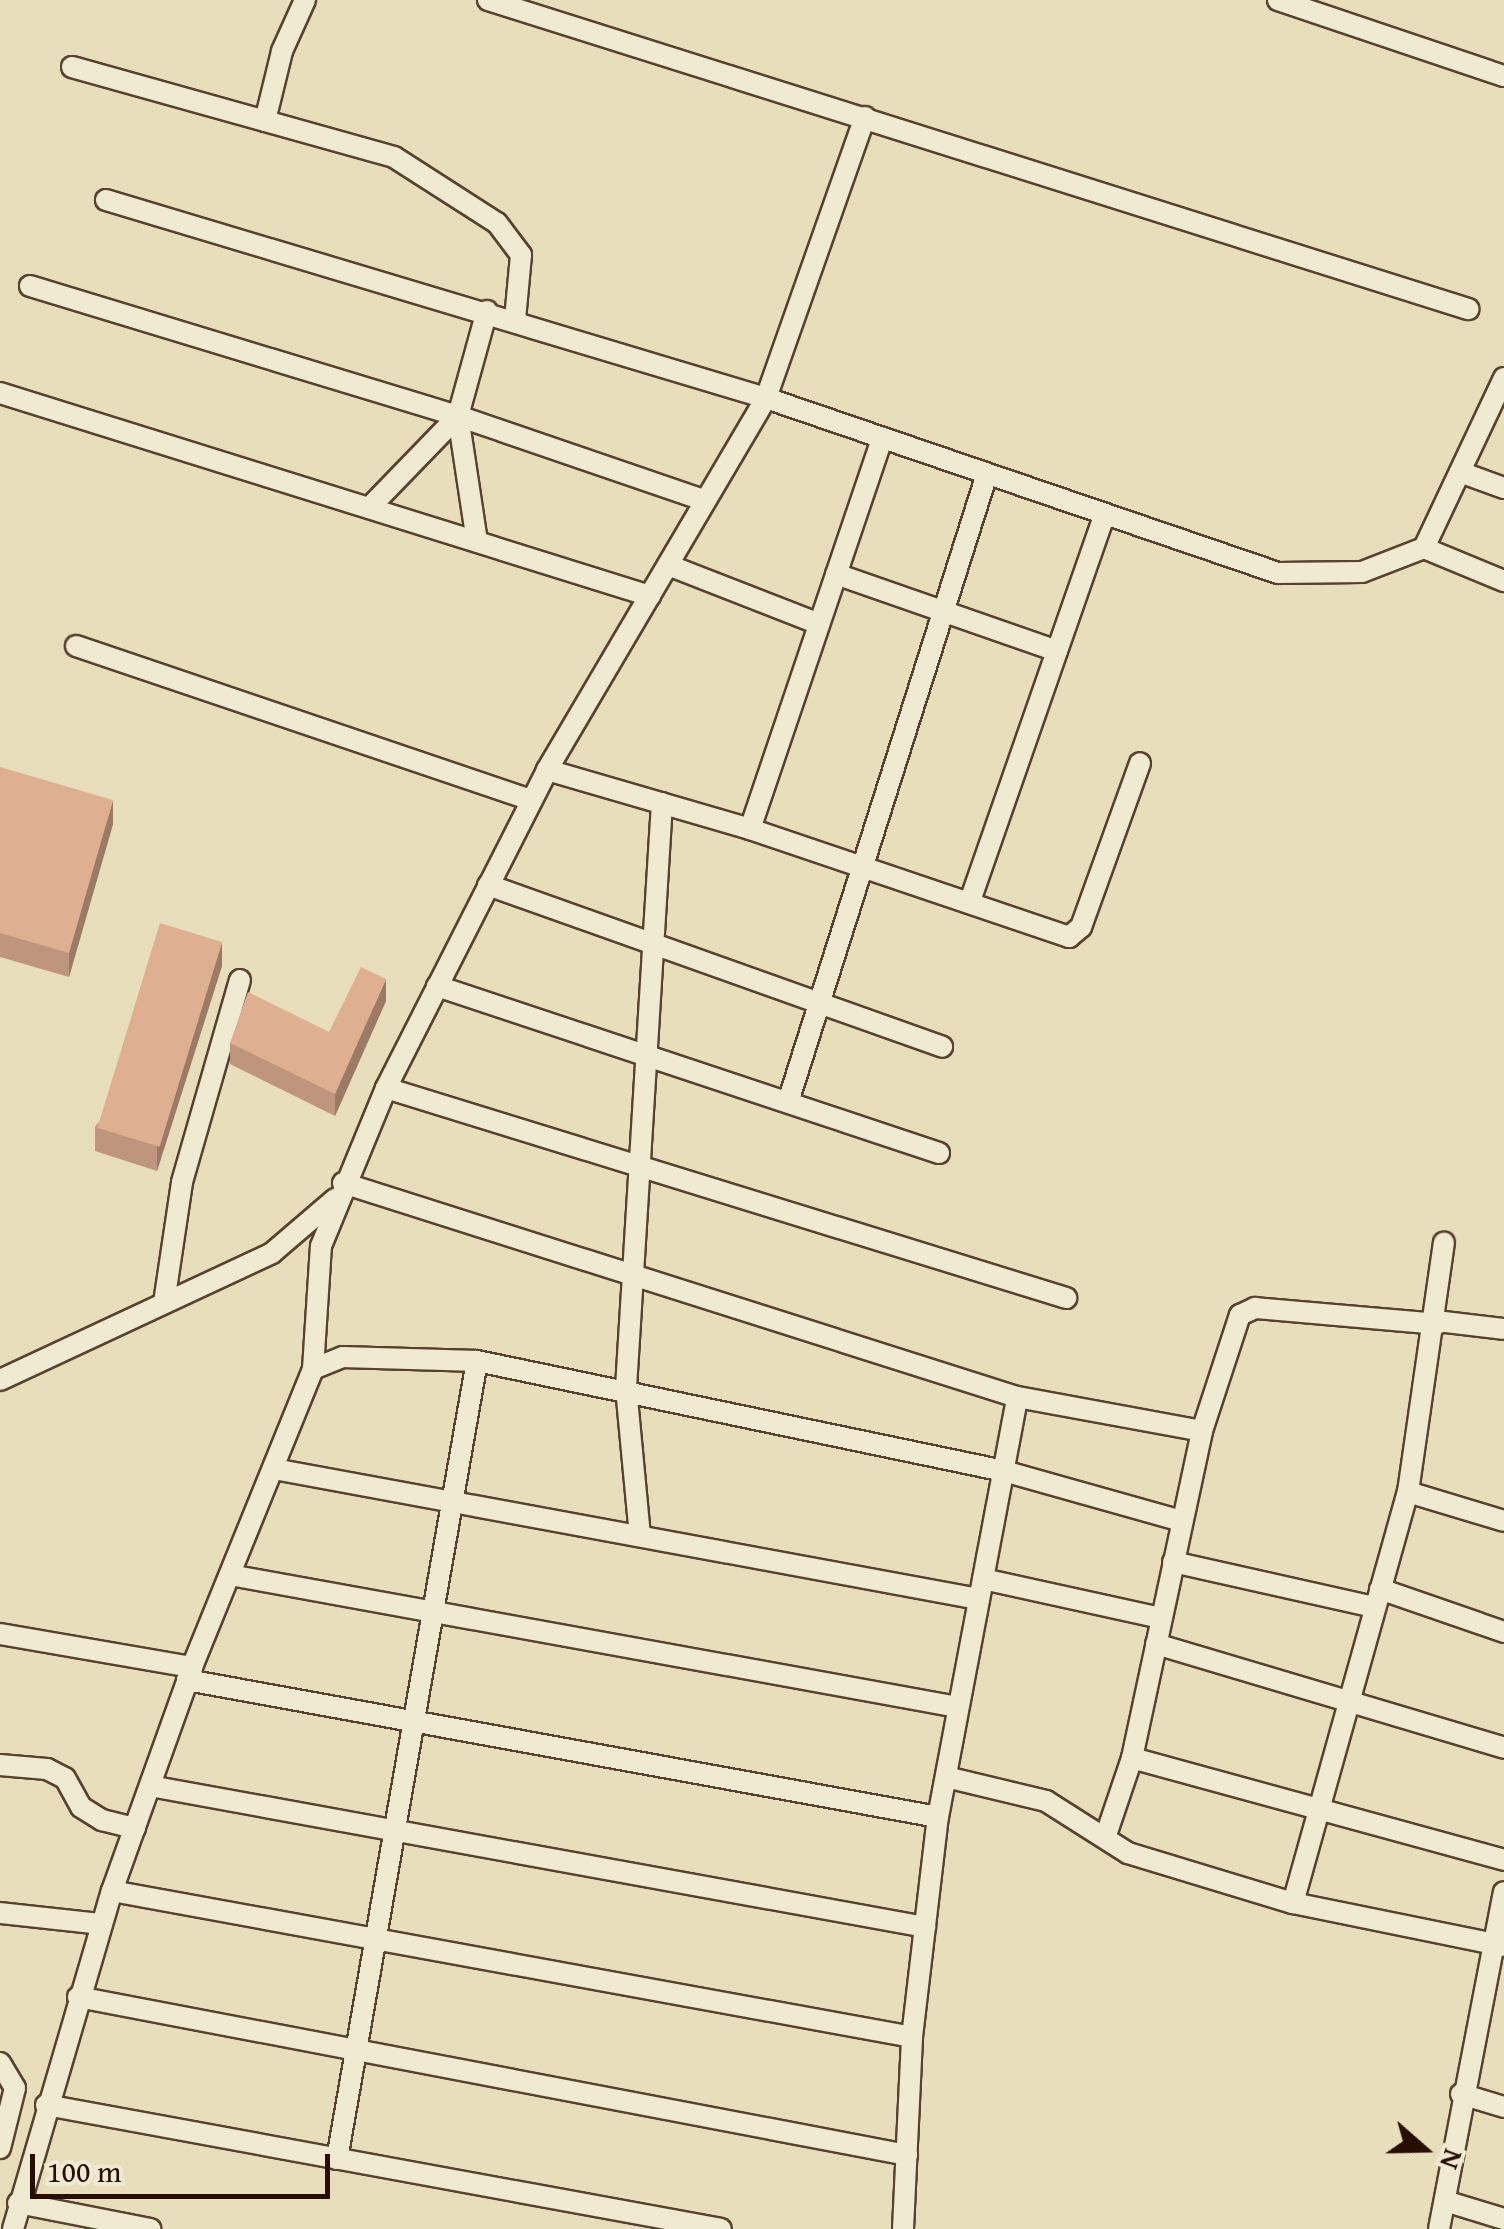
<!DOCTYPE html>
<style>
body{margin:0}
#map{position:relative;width:1504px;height:2229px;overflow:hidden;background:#e8debc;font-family:"Gentium Book Plus",serif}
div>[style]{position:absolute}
.roads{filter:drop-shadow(2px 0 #58422f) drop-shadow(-2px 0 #58422f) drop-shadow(0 2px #58422f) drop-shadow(0 -2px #58422f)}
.minor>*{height:20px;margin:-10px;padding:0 10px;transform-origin:10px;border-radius:10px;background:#f0ead3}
.wall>*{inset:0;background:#bf967d}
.shaded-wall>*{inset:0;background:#9b7a66}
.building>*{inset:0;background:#deaf91;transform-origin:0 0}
span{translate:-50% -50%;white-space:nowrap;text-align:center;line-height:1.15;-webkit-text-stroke:8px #f0ead3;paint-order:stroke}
.north{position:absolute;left:1374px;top:2099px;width:100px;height:100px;-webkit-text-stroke:8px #f0ead3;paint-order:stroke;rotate:110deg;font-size:28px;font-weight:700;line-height:40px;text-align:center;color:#280e00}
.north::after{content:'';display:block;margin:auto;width:35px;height:45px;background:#280e00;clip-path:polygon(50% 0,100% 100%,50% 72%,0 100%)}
.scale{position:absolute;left:30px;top:2154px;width:300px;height:45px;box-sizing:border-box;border:5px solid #280e00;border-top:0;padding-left:12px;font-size:30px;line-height:35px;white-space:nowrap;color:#280e00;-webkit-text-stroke:8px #f0ead3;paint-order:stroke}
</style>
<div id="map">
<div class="roads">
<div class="minor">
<i style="left:488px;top:0;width:1028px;rotate:17.5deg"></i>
<i style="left:1278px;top:0;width:238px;rotate:18.6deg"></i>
<i style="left:72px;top:67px;width:334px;rotate:15.6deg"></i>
<i style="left:394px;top:157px;width:122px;rotate:32.7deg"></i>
<i style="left:497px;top:223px;width:40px;rotate:53deg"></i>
<i style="left:521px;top:255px;width:65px;rotate:95.3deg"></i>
<i style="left:265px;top:121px;width:72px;rotate:-76.3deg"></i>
<i style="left:282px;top:51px;width:56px;rotate:-65.7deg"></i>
<i style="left:106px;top:200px;width:689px;rotate:16.7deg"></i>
<i style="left:766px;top:398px;width:298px;rotate:-70.6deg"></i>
<i style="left:30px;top:286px;width:447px;rotate:16.9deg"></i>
<i style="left:458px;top:416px;width:260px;rotate:18.9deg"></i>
<i style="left:1504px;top:378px;width:188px;rotate:115.2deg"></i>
<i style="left:1424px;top:548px;width:87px;rotate:22.4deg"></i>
<i style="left:0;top:393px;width:681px;rotate:17.34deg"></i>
<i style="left:458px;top:416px;width:127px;rotate:81.4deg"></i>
<i style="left:1460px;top:472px;width:47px;rotate:20deg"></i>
<i style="left:369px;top:508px;width:128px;rotate:-45.9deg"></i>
<i style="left:458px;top:416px;width:109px;rotate:-74.6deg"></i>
<i style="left:668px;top:565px;width:162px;rotate:21.3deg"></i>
<i style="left:836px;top:574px;width:234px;rotate:19.2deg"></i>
<i style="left:76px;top:646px;width:480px;rotate:18.7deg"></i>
<i style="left:547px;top:770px;width:211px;rotate:16.2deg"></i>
<i style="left:750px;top:829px;width:337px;rotate:18.7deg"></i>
<i style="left:1069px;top:937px;width:16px;rotate:-40deg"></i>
<i style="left:1081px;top:927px;width:174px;rotate:-70.2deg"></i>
<i style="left:750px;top:829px;width:413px;rotate:-71.3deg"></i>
<i style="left:488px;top:885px;width:482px;rotate:19.6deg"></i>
<i style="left:970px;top:901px;width:410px;rotate:-70.8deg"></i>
<i style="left:437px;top:986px;width:529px;rotate:18.4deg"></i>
<i style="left:386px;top:1088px;width:712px;rotate:17.16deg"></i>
<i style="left:788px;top:1102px;width:659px;rotate:-72.42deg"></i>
<i style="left:343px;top:1183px;width:707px;rotate:17.62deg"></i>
<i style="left:1017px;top:1397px;width:188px;rotate:10.4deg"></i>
<i style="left:164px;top:1303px;width:122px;rotate:-81.5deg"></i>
<i style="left:182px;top:1182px;width:210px;rotate:-74deg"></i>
<i style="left:1437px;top:1321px;width:67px;rotate:6.8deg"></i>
<i style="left:313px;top:1369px;width:123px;rotate:-86.3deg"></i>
<i style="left:321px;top:1246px;width:171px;rotate:-67.6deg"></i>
<i style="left:386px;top:1088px;width:356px;rotate:-63.1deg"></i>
<i style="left:547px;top:770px;width:432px;rotate:-59.5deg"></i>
<i style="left:766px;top:398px;width:541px;rotate:18.87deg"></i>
<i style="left:1278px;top:573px;width:84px;rotate:-0.7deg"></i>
<i style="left:1362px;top:572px;width:66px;rotate:-21.2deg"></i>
<i style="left:0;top:1380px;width:300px;rotate:-25deg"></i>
<i style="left:272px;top:1253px;width:83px;rotate:-40.6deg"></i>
<i style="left:274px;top:1469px;width:717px;rotate:10.45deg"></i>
<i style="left:1408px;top:1492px;width:100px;rotate:16.8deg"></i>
<i style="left:640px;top:1536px;width:149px;rotate:-95.4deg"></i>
<i style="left:626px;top:1388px;width:586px;rotate:-86.48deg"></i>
<i style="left:1173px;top:1562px;width:207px;rotate:12.6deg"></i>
<i style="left:230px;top:1575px;width:740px;rotate:10.28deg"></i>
<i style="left:983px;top:1579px;width:182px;rotate:12.4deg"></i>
<i style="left:1380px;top:1589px;width:131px;rotate:19.1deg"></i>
<i style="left:0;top:1634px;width:195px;rotate:9.8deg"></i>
<i style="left:1156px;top:1644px;width:363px;rotate:16.6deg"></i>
<i style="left:187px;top:1680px;width:763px;rotate:10.34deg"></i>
<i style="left:1132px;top:1758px;width:386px;rotate:15.3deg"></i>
<i style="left:0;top:1765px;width:47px;rotate:4.9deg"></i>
<i style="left:47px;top:1769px;width:20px;rotate:27deg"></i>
<i style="left:65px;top:1778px;width:33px;rotate:61deg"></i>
<i style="left:81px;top:1807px;width:25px;rotate:32deg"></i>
<i style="left:102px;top:1820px;width:34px;rotate:14deg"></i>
<i style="left:946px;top:1777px;width:103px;rotate:13.5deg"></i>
<i style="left:1046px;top:1801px;width:97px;rotate:32.4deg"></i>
<i style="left:1128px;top:1853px;width:172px;rotate:16.9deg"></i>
<i style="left:1293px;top:1903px;width:215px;rotate:11.5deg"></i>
<i style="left:150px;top:1786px;width:788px;rotate:10.31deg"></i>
<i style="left:1106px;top:1835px;width:81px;rotate:-71.3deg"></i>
<i style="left:1132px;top:1758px;width:334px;rotate:-77.9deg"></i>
<i style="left:1202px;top:1431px;width:122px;rotate:-71.9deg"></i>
<i style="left:1240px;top:1315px;width:17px;rotate:-25deg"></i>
<i style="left:1255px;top:1308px;width:183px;rotate:5deg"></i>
<i style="left:112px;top:1891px;width:813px;rotate:10.34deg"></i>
<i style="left:1293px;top:1903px;width:427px;rotate:-74.4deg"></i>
<i style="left:1408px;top:1492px;width:252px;rotate:-81.8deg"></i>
<i style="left:0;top:1913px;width:102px;rotate:6.2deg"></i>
<i style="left:78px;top:1997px;width:844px;rotate:10.79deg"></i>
<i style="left:0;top:2063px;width:29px;rotate:59deg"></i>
<i style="left:15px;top:2088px;width:62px;rotate:104deg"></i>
<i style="left:1461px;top:2094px;width:45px;rotate:16.8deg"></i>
<i style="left:46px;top:2105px;width:686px;rotate:10.41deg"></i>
<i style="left:337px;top:2159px;width:810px;rotate:-80.05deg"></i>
<i style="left:1445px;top:2201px;width:62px;rotate:17deg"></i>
<i style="left:18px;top:2203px;width:135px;rotate:11.1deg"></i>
<i style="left:13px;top:2229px;width:352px;rotate:-73.7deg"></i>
<i style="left:112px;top:1891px;width:238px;rotate:-70.3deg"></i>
<i style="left:192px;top:1667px;width:322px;rotate:-67.9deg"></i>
<i style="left:313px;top:1369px;width:32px;rotate:-22deg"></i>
<i style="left:343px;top:1357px;width:134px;rotate:1.7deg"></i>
<i style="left:477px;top:1361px;width:538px;rotate:11.79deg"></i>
<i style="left:1004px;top:1471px;width:185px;rotate:15.7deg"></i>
<i style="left:903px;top:2229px;width:192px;rotate:-87.3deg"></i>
<i style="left:912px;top:2037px;width:222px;rotate:-83.3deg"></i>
<i style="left:938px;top:1817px;width:427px;rotate:-79.3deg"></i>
<i style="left:1439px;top:2229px;width:343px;rotate:-79.1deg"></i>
</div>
</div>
<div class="wall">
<i style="clip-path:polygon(0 767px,113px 824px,69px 977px,0 957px)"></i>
<i style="clip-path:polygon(222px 966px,157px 1171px,95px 1151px,95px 1127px)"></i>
<i style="clip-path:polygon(386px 1001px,335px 1116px,230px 1064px,230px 1043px,329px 1032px)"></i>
</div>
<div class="shaded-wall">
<i style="clip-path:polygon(113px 800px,113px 824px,69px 977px,69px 953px)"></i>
<i style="clip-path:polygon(222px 942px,222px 966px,157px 1171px,157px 1147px)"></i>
<i style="clip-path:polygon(386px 979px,386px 1001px,335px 1116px,335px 1094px)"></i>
</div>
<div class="building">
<i style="clip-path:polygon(0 767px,113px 800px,69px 953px,0 933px)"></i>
<i style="left:160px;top:923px;width:65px;height:214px;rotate:17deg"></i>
<i style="clip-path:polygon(361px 967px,386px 979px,335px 1094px,230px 1043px,248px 992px,329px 1032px)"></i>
</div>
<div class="north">N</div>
<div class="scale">100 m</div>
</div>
